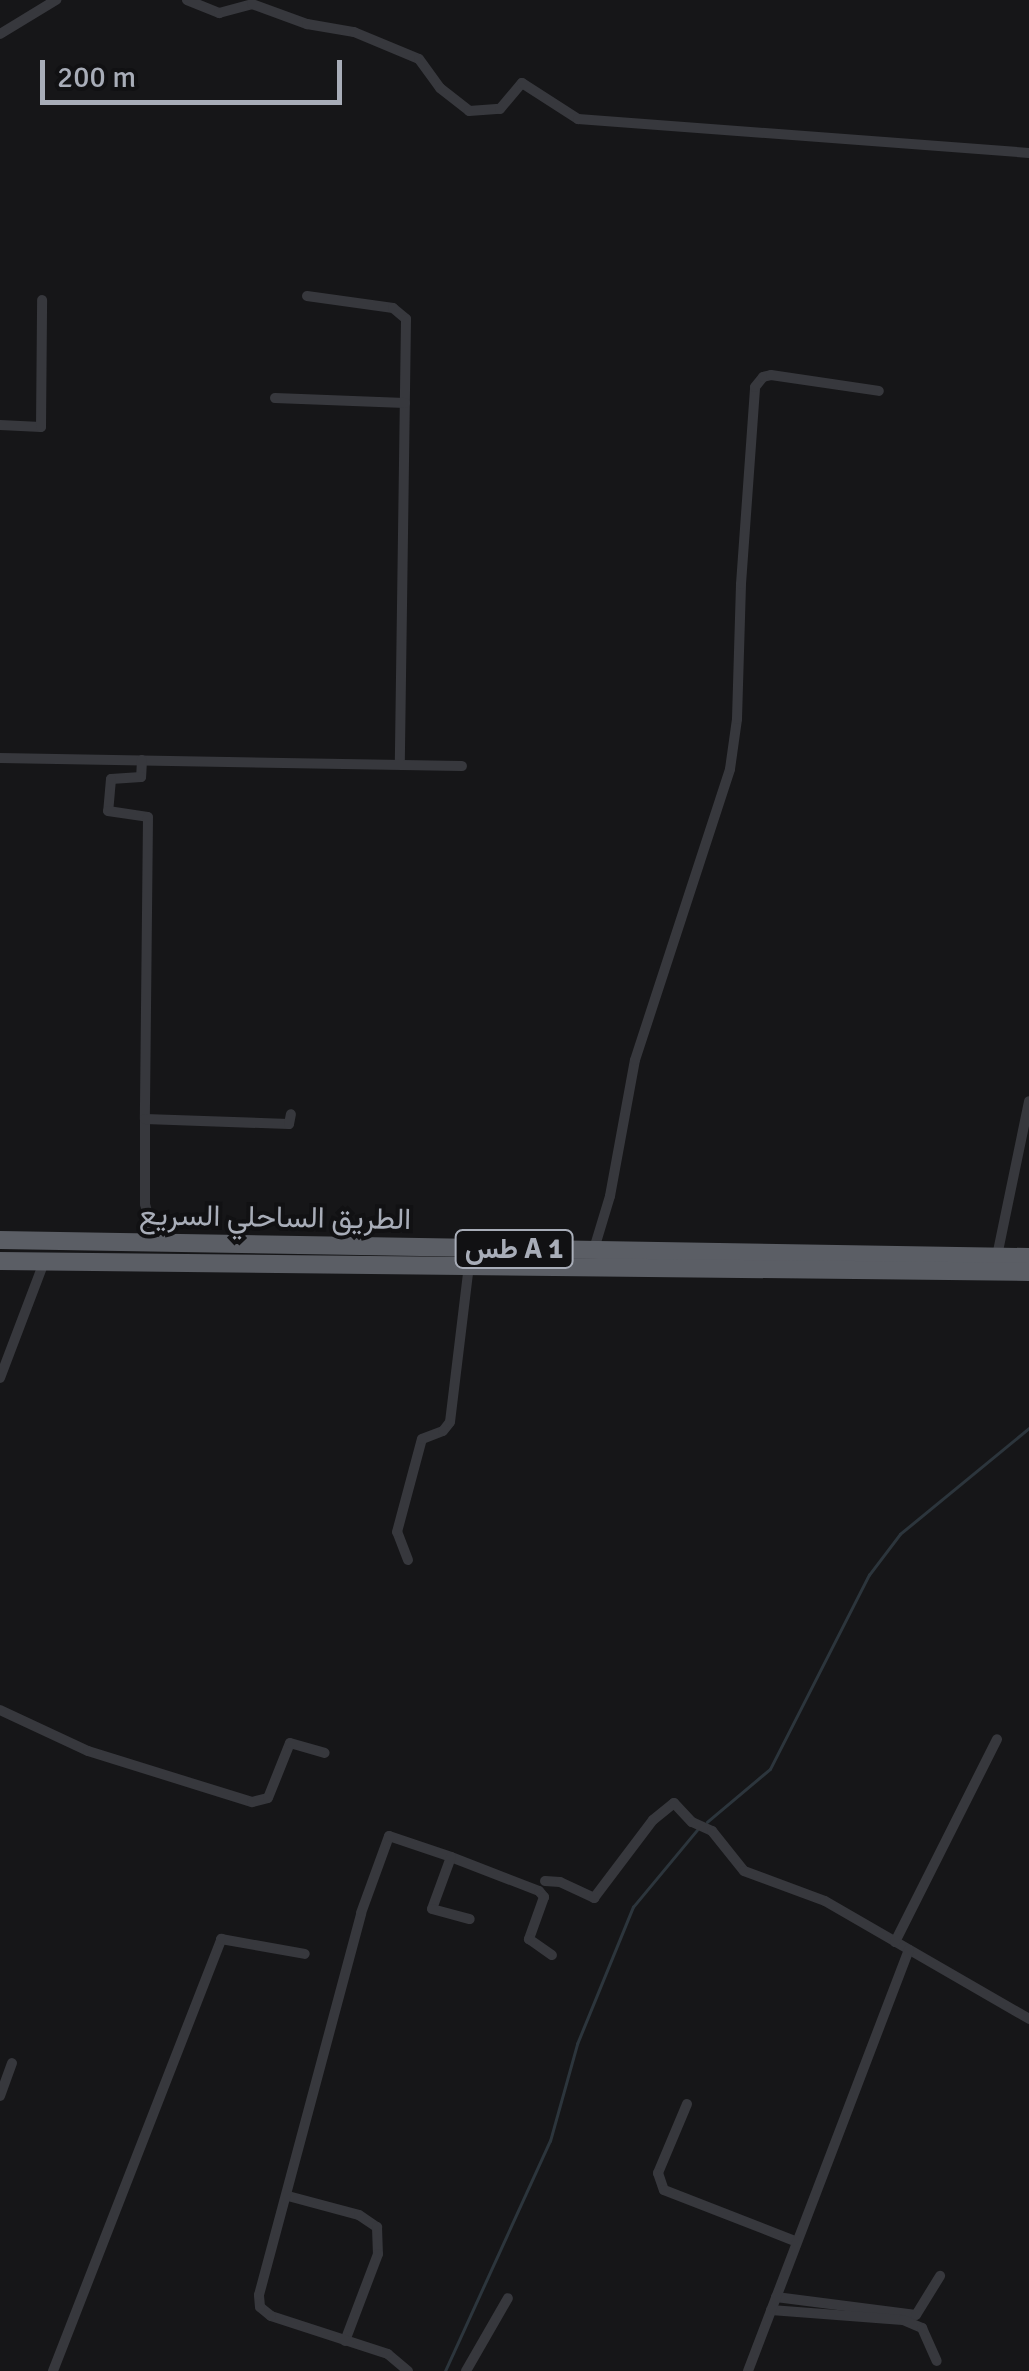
<!DOCTYPE html>
<meta charset="utf-8">
<style>
body{margin:0}
#map{position:relative;width:1029px;height:2371px;overflow:hidden;background:#161618;font-family:Signika,Vazirmatn,sans-serif}
div>[style]{position:absolute}
.stream>*{height:2.5px;margin:-1.25px;padding:0 1.25px;transform-origin:1.25px;border-radius:1.25px;background:#2c353c}
.minor>*{height:10px;margin:-5px;padding:0 5px;transform-origin:5px;border-radius:5px;background:#37383d}
.trunk>*{height:18px;margin:-9px;padding:0 9px;transform-origin:9px;border-radius:9px;background:#5b5e65}
span{translate:-50% -50%;white-space:nowrap;text-align:center;line-height:1.15;-webkit-text-stroke:8px #111113;paint-order:stroke}
.shield-label span{padding:2px 8px;background:#111113;border:2px solid;border-radius:8px;-webkit-text-stroke-width:0}
.shield-label{font-size:28px;color:#a8adb8;font-weight:700}
.street-label{font-size:30px;color:#a8adb8}
.scale{position:absolute;left:40px;top:60px;width:302px;height:45px;box-sizing:border-box;border:5px solid #a8adb8;border-top:0;padding-left:12px;font-size:30px;line-height:35px;white-space:nowrap;color:#a8adb8;-webkit-text-stroke:8px #111113;paint-order:stroke}
</style>
<div id="map">
<div class="stream">
<i style="left:707px;top:1822px;width:82px;rotate:-40.1deg"></i>
<i style="left:770px;top:1769px;width:218px;rotate:-63deg"></i>
<i style="left:869px;top:1575px;width:51px;rotate:-52.9deg"></i>
<i style="left:900px;top:1534px;width:167px;rotate:-39.4deg"></i>
<i style="left:445px;top:2371px;width:253px;rotate:-65.5deg"></i>
<i style="left:550px;top:2141px;width:101px;rotate:-74.4deg"></i>
<i style="left:577px;top:2044px;width:148px;rotate:-67.8deg"></i>
<i style="left:633px;top:1907px;width:100px;rotate:-50.3deg"></i>
</div>
<div class="minor">
<i style="left:187px;top:0;width:35px;rotate:22deg"></i>
<i style="left:219px;top:13px;width:34px;rotate:-15deg"></i>
<i style="left:252px;top:4px;width:59px;rotate:20deg"></i>
<i style="left:307px;top:24px;width:48px;rotate:9.7deg"></i>
<i style="left:354px;top:32px;width:70px;rotate:22.6deg"></i>
<i style="left:419px;top:59px;width:36px;rotate:54deg"></i>
<i style="left:440px;top:88px;width:37px;rotate:38deg"></i>
<i style="left:469px;top:111px;width:31px;rotate:-4deg"></i>
<i style="left:500px;top:109px;width:34px;rotate:-50deg"></i>
<i style="left:522px;top:83px;width:67px;rotate:32.7deg"></i>
<i style="left:578px;top:119px;width:452px;rotate:4.3deg"></i>
<i style="left:0;top:34px;width:66px;rotate:-31.3deg"></i>
<i style="left:307px;top:296px;width:87px;rotate:7.9deg"></i>
<i style="left:393px;top:308px;width:17px;rotate:40deg"></i>
<i style="left:406px;top:319px;width:445px;rotate:90.8deg"></i>
<i style="left:275px;top:398px;width:130px;rotate:2.2deg"></i>
<i style="left:0;top:425px;width:41px;rotate:2.8deg"></i>
<i style="left:41px;top:427px;width:127px;rotate:-89.5deg"></i>
<i style="left:0;top:758px;width:462px;rotate:1deg"></i>
<i style="left:142px;top:760px;width:17px;rotate:93deg"></i>
<i style="left:141px;top:777px;width:30px;rotate:176deg"></i>
<i style="left:111px;top:779px;width:32px;rotate:95deg"></i>
<i style="left:108px;top:811px;width:40px;rotate:8.5deg"></i>
<i style="left:148px;top:817px;width:302px;rotate:90.6deg"></i>
<i style="left:156px;top:1244px;width:41px;rotate:-105.4deg"></i>
<i style="left:145px;top:1204px;width:85px;rotate:-90deg"></i>
<i style="left:145px;top:1119px;width:144px;rotate:2deg"></i>
<i style="left:289px;top:1124px;width:10px;rotate:-79deg"></i>
<i style="left:594px;top:1249px;width:55px;rotate:-73.2deg"></i>
<i style="left:610px;top:1196px;width:138px;rotate:-79.6deg"></i>
<i style="left:635px;top:1060px;width:306px;rotate:-71.9deg"></i>
<i style="left:730px;top:769px;width:50px;rotate:-82deg"></i>
<i style="left:737px;top:719px;width:135px;rotate:-88.3deg"></i>
<i style="left:741px;top:584px;width:197px;rotate:-85.9deg"></i>
<i style="left:755px;top:387px;width:13px;rotate:-51deg"></i>
<i style="left:763px;top:377px;width:8px;rotate:-14deg"></i>
<i style="left:771px;top:375px;width:109px;rotate:8.4deg"></i>
<i style="left:997px;top:1256px;width:158px;rotate:-78.3deg"></i>
<i style="left:0;top:1378px;width:124px;rotate:-69.2deg"></i>
<i style="left:408px;top:1560px;width:30px;rotate:-111deg"></i>
<i style="left:397px;top:1532px;width:96px;rotate:-75deg"></i>
<i style="left:422px;top:1439px;width:22px;rotate:-21deg"></i>
<i style="left:443px;top:1431px;width:11px;rotate:-52deg"></i>
<i style="left:450px;top:1422px;width:157px;rotate:-83.1deg"></i>
<i style="left:0;top:1710px;width:97px;rotate:25deg"></i>
<i style="left:88px;top:1751px;width:172px;rotate:17.3deg"></i>
<i style="left:252px;top:1802px;width:16px;rotate:-14deg"></i>
<i style="left:268px;top:1798px;width:59px;rotate:-68.2deg"></i>
<i style="left:290px;top:1743px;width:36px;rotate:16deg"></i>
<i style="left:451px;top:1857px;width:94px;rotate:21.1deg"></i>
<i style="left:539px;top:1891px;width:8px;rotate:50deg"></i>
<i style="left:544px;top:1897px;width:45px;rotate:109.7deg"></i>
<i style="left:529px;top:1939px;width:28px;rotate:35deg"></i>
<i style="left:545px;top:1881px;width:15px;rotate:4deg"></i>
<i style="left:560px;top:1882px;width:38px;rotate:25deg"></i>
<i style="left:594px;top:1898px;width:98px;rotate:-52.9deg"></i>
<i style="left:653px;top:1820px;width:27px;rotate:-39deg"></i>
<i style="left:674px;top:1803px;width:26px;rotate:47deg"></i>
<i style="left:692px;top:1822px;width:22px;rotate:24deg"></i>
<i style="left:712px;top:1831px;width:51px;rotate:51.3deg"></i>
<i style="left:744px;top:1871px;width:86px;rotate:20.3deg"></i>
<i style="left:825px;top:1901px;width:236px;rotate:30deg"></i>
<i style="left:895px;top:1942px;width:227px;rotate:-63.3deg"></i>
<i style="left:0;top:2096px;width:35px;rotate:-70deg"></i>
<i style="left:687px;top:2104px;width:75px;rotate:112.8deg"></i>
<i style="left:658px;top:2173px;width:18px;rotate:71deg"></i>
<i style="left:664px;top:2190px;width:141px;rotate:21.3deg"></i>
<i style="left:288px;top:2196px;width:73px;rotate:15deg"></i>
<i style="left:359px;top:2215px;width:22px;rotate:34deg"></i>
<i style="left:377px;top:2227px;width:27px;rotate:88deg"></i>
<i style="left:378px;top:2254px;width:93px;rotate:110.8deg"></i>
<i style="left:776px;top:2297px;width:141px;rotate:7.3deg"></i>
<i style="left:916px;top:2315px;width:46px;rotate:-58.4deg"></i>
<i style="left:771px;top:2310px;width:132px;rotate:4.3deg"></i>
<i style="left:903px;top:2320px;width:21px;rotate:23deg"></i>
<i style="left:922px;top:2328px;width:36px;rotate:66deg"></i>
<i style="left:53px;top:2371px;width:464px;rotate:-68.7deg"></i>
<i style="left:221px;top:1939px;width:85px;rotate:10.1deg"></i>
<i style="left:408px;top:2371px;width:26px;rotate:-140deg"></i>
<i style="left:388px;top:2354px;width:123px;rotate:-162deg"></i>
<i style="left:271px;top:2316px;width:14px;rotate:-141deg"></i>
<i style="left:260px;top:2307px;width:12px;rotate:-95deg"></i>
<i style="left:259px;top:2295px;width:395px;rotate:-75deg"></i>
<i style="left:361px;top:1913px;width:82px;rotate:-70deg"></i>
<i style="left:389px;top:1836px;width:65px;rotate:18.7deg"></i>
<i style="left:451px;top:1857px;width:55px;rotate:110.1deg"></i>
<i style="left:432px;top:1909px;width:39px;rotate:15deg"></i>
<i style="left:466px;top:2371px;width:84px;rotate:-60.1deg"></i>
<i style="left:748px;top:2371px;width:451px;rotate:-69.1deg"></i>
</div>
<div class="trunk">
<i style="left:0;top:1240px;width:1029px;rotate:0.95deg"></i>
<i style="left:0;top:1261px;width:1029px;rotate:0.61deg"></i>
</div>
<div class="shield-label">
<span style="left:514px;top:1249px">طس A 1</span>
</div>
<div class="street-label">
<span style="left:275px;top:1218px;rotate:1deg">الطريق الساحلي السريع</span>
</div>
<div class="scale">200 m</div>
</div>
